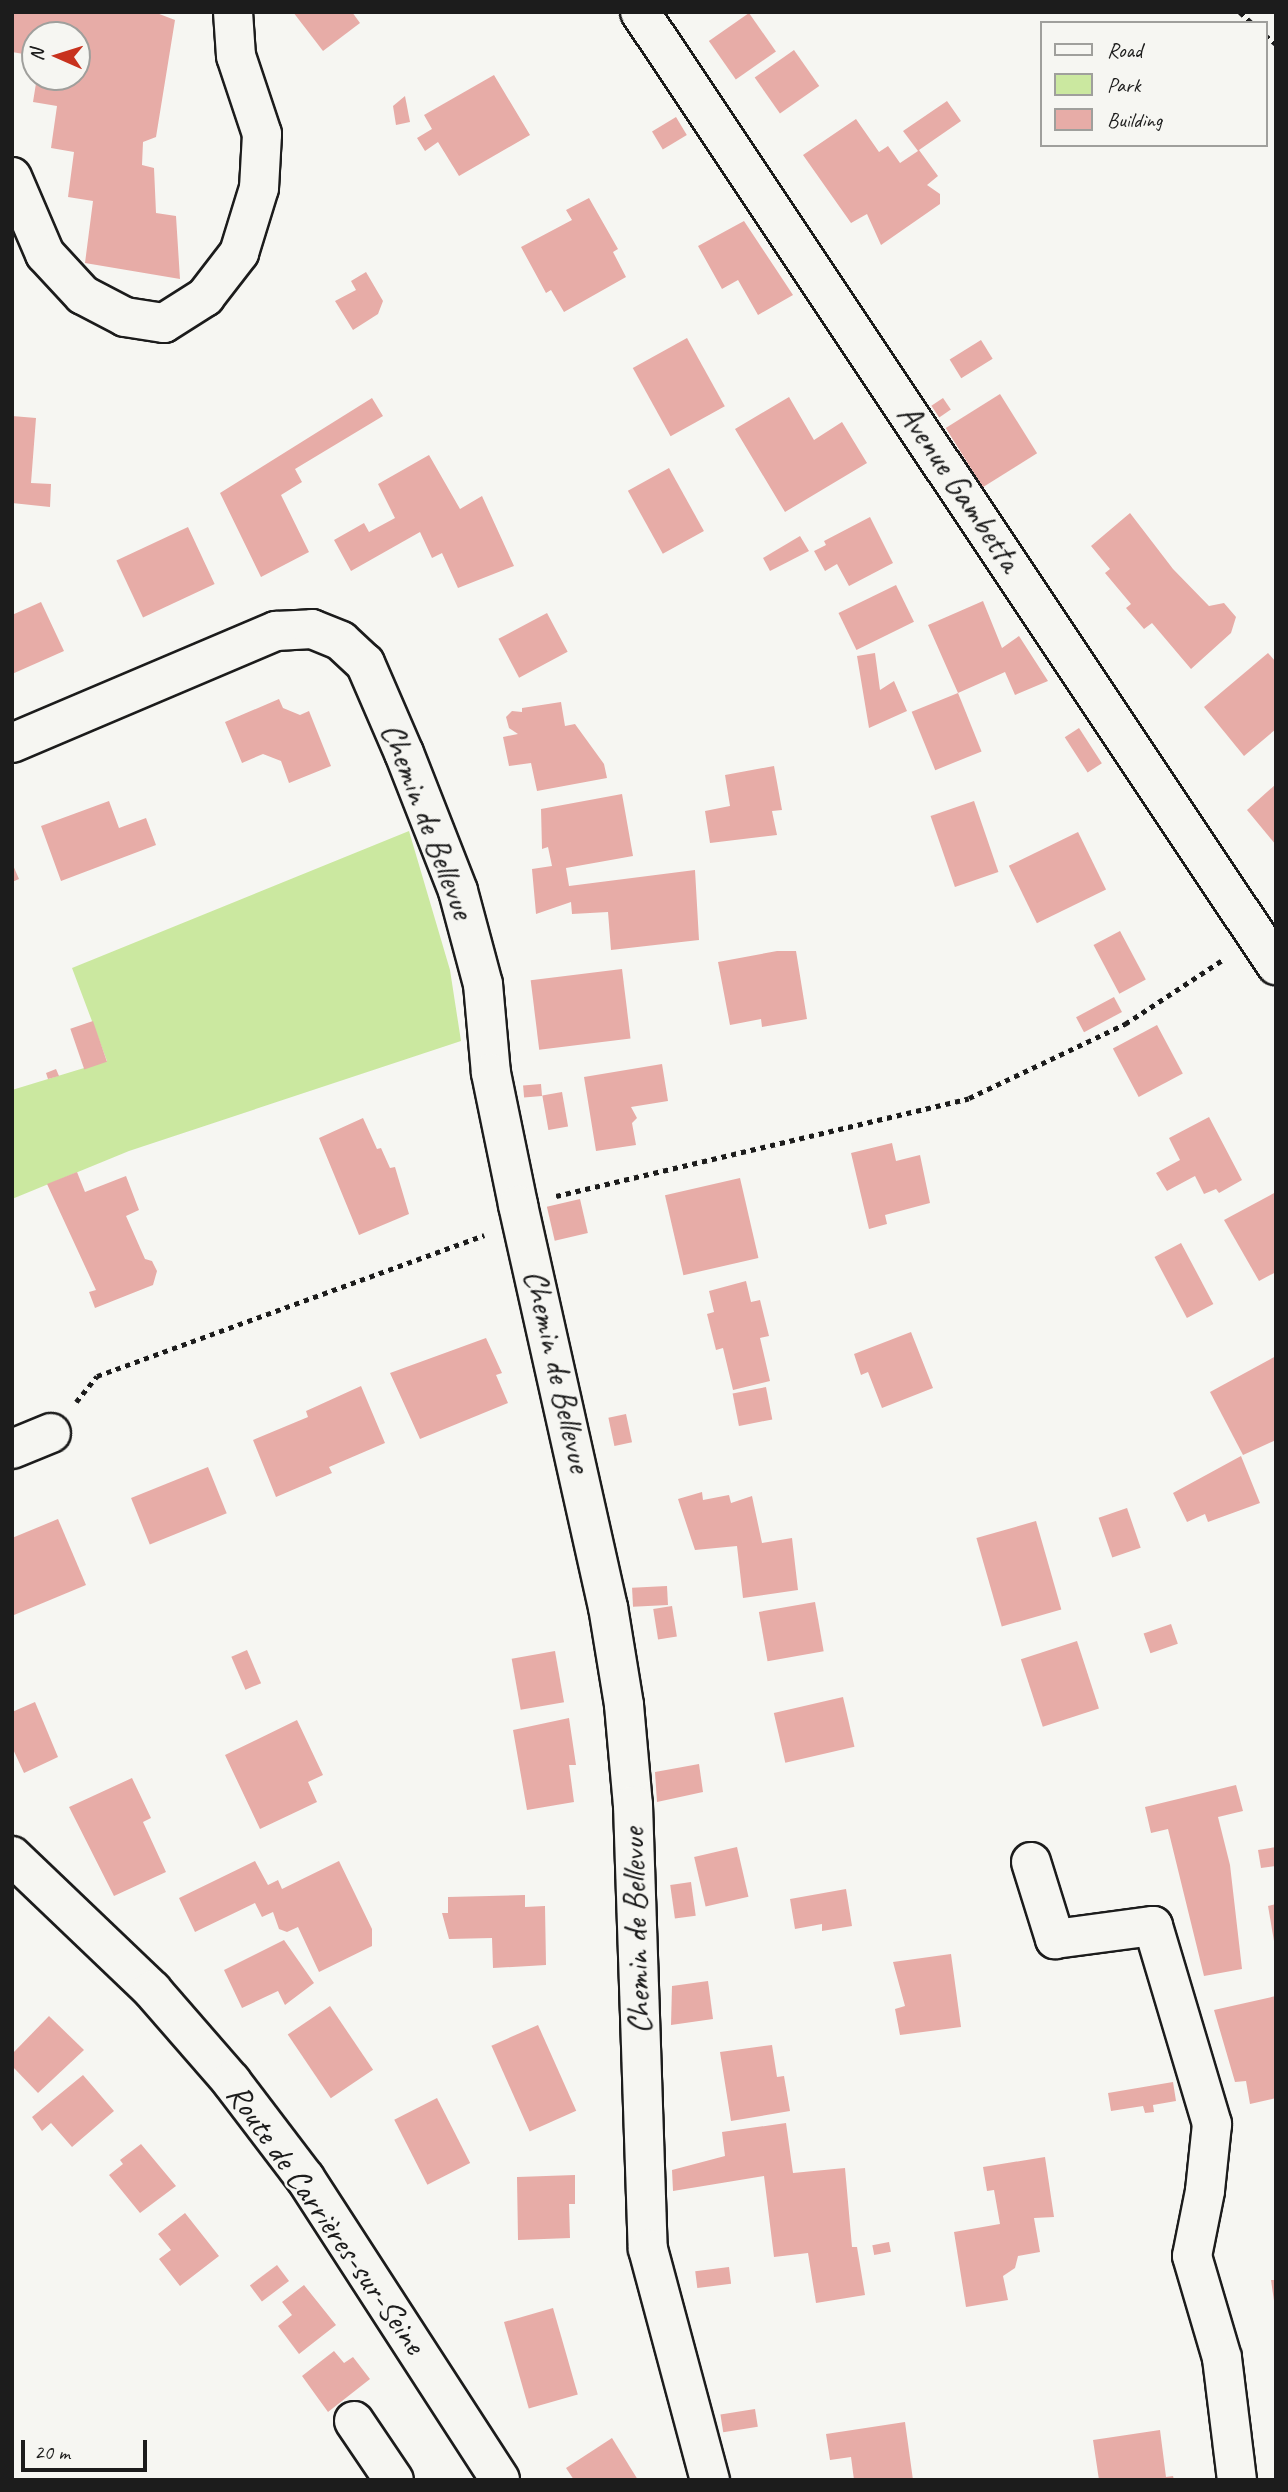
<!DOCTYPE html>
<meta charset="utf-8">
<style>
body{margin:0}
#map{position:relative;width:1288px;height:2492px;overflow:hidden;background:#f6f6f2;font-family:Caveat,sans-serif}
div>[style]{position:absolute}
.green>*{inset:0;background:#cbe8a0}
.building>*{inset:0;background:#e7aca7;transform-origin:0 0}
.path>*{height:4.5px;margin-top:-2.25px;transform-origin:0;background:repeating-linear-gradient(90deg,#1c1c1c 0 5px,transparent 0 10px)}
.roads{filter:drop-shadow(2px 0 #1c1c1c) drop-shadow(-2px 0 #1c1c1c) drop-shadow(0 2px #1c1c1c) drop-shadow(0 -2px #1c1c1c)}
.minor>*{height:38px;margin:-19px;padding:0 19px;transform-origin:19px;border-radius:19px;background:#f6f6f2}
span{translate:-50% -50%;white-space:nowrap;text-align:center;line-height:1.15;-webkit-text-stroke:5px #f6f6f2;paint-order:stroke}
.street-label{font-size:33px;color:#1c1c1c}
.frame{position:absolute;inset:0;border:14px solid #1c1c1c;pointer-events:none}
.legend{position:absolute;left:1040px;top:21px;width:228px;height:126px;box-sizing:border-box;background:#f6f6f2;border:2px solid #9f9f9c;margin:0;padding:9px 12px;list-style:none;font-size:21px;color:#1c1c1c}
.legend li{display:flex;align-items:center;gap:14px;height:35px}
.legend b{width:35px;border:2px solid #9f9f9c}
.north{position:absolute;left:21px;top:21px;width:70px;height:70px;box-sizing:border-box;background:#f6f6f2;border:2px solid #9f9f9c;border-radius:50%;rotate:273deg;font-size:19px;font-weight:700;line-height:28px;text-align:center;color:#1c1c1c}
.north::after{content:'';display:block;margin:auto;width:24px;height:32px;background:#c8321e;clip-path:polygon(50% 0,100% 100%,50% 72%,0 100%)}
.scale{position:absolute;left:21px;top:2440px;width:126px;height:32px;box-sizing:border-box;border:4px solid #1c1c1c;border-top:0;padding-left:9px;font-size:21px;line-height:24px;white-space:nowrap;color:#1c1c1c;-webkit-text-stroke:5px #f6f6f2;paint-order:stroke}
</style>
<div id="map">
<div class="green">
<i style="clip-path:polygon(409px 831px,450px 970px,461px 1041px,129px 1151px,12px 1199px,12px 1090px,107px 1061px,72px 968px)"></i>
</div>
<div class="building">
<i style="clip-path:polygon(12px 12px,154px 12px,175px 20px,156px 137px,143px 142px,142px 165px,154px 168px,156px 213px,176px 216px,180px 279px,85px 263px,93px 201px,68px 197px,74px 152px,51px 148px,57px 106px,33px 102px,37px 77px,77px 77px,77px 35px,35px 35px,35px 56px,12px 52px)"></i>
<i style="clip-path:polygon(293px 12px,352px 12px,360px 23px,323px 51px)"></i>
<i style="left:749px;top:13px;width:47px;height:49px;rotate:55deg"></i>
<i style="left:794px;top:50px;width:44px;height:48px;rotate:55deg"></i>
<i style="clip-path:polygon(494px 75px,530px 135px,459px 176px,438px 142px,425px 151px,417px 138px,432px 129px,424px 115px)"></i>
<i style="clip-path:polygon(405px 96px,410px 122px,396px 125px,393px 106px)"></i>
<i style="clip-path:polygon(947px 101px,961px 121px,919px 150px,938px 176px,927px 185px,940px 194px,940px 204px,881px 245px,867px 214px,851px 223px,803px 155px,856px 119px,879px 152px,888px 146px,900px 163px,918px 151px,903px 131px)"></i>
<i style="left:676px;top:117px;width:21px;height:28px;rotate:59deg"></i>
<i style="clip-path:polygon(589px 198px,618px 249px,613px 252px,626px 277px,564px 312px,551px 290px,546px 293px,521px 247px,572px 220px,566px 210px)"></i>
<i style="clip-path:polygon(744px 221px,793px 295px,758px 315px,738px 280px,722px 289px,698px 246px)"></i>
<i style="clip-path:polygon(366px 272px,383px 301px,378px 314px,353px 330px,335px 301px,356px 290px,351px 281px)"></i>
<i style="left:687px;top:338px;width:78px;height:62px;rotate:61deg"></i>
<i style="left:981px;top:340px;width:22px;height:37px;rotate:58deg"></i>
<i style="left:1000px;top:394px;width:70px;height:64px;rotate:58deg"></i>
<i style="clip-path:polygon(789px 397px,814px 440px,842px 422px,867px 463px,785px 512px,735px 429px)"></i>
<i style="clip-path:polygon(372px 398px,383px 416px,295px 469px,302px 482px,281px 495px,309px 552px,261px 577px,220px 493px)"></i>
<i style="left:943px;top:398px;width:14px;height:14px;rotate:56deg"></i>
<i style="clip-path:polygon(12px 416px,36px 418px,31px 483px,51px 484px,50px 507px,12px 503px)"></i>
<i style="clip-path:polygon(429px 455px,460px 509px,482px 496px,514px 566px,458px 588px,442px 553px,432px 558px,420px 532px,351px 571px,334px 540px,364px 523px,369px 532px,395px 518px,378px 484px)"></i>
<i style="left:669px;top:468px;width:72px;height:47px;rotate:61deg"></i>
<i style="clip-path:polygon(1130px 513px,1173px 569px,1209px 606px,1224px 603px,1236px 617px,1231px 633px,1191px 669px,1152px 623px,1144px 629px,1126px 608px,1131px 604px,1105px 573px,1110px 569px,1091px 546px)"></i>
<i style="clip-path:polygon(870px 517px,893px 563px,849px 586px,837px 564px,825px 571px,814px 551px,826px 545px,824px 541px)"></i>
<i style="left:188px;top:527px;width:63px;height:79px;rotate:65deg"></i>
<i style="clip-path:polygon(800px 536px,809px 551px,770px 571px,763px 558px)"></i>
<i style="left:896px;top:585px;width:41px;height:64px;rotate:64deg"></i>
<i style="clip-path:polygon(983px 601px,1002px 648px,1019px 636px,1048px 681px,1015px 695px,1005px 672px,958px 693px,928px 625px)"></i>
<i style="clip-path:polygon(41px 602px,64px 651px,12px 674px,12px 615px)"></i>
<i style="left:547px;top:613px;width:44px;height:55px;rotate:62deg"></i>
<i style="clip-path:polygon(875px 653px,880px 690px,894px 681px,907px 711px,869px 728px,857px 656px)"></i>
<i style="clip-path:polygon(1268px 653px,1276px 662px,1276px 729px,1244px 756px,1204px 707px)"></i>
<i style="left:958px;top:693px;width:63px;height:50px;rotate:68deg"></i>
<i style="clip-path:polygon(279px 699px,283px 708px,300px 715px,309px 711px,331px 766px,289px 783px,281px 761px,263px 754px,242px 763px,225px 722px)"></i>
<i style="clip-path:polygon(561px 702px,565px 726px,575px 724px,604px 764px,607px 778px,537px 791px,531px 763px,509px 766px,503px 737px,518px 734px,509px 728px,506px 717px,512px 711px,522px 712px,522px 708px)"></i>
<i style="left:1079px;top:728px;width:42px;height:17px;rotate:57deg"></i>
<i style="clip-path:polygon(774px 766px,782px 810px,772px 811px,777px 835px,710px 843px,705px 811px,730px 806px,725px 775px)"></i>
<i style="clip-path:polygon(1276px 784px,1276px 845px,1247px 810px)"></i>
<i style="clip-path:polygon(622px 794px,633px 856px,566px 868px,569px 886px,695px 870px,699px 940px,611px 950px,608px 912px,572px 914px,571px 902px,536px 914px,532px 869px,552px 866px,548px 847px,542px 849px,541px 809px)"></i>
<i style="clip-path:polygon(109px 801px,119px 828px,146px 818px,156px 845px,61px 881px,41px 826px)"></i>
<i style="left:974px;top:801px;width:75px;height:46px;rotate:71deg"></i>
<i style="left:1078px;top:832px;width:64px;height:77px;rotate:64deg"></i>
<i style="clip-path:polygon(12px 863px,19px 879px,12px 882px)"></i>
<i style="left:1120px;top:931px;width:55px;height:30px;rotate:62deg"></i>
<i style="clip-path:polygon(777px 951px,796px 951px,807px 1019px,762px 1027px,761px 1019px,730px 1025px,718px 962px)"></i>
<i style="left:622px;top:969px;width:70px;height:92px;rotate:83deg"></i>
<i style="left:1114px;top:997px;width:17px;height:43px;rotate:62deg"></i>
<i style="left:93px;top:1021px;width:43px;height:24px;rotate:71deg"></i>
<i style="left:1157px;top:1025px;width:55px;height:50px;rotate:62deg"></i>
<i style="clip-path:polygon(662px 1064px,668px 1101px,631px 1107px,637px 1118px,632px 1123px,636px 1145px,596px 1151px,584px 1077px)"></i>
<i style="clip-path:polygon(56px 1069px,59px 1076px,48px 1079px,46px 1073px)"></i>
<i style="left:541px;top:1084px;width:12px;height:18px;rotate:85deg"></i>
<i style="left:562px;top:1092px;width:35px;height:20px;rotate:80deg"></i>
<i style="clip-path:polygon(1209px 1117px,1242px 1180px,1219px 1193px,1216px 1189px,1204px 1194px,1195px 1176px,1167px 1191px,1156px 1173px,1180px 1160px,1169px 1138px)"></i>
<i style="clip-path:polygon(363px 1118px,377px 1149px,381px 1148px,390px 1168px,395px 1167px,409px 1214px,359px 1235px,319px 1138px)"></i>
<i style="clip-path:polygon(892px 1143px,896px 1161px,920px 1155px,930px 1203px,885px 1215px,887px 1224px,869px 1229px,851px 1153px)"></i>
<i style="clip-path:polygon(77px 1172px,85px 1192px,126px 1176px,139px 1210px,126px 1216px,145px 1259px,152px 1261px,157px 1271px,153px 1285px,95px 1308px,89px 1292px,96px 1290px,47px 1184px)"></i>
<i style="left:740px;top:1178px;width:82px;height:77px;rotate:77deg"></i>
<i style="clip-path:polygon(1276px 1192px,1276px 1272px,1259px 1281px,1224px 1220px)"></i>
<i style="left:580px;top:1199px;width:35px;height:34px;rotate:77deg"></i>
<i style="left:1181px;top:1243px;width:69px;height:30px;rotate:62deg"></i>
<i style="clip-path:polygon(746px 1281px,751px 1302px,760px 1300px,769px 1336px,760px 1338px,770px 1381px,733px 1390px,723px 1348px,716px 1350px,707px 1314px,714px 1312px,709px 1291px)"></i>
<i style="clip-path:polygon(911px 1332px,933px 1388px,882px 1408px,868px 1372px,861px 1375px,854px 1354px)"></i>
<i style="clip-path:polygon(486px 1338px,502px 1373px,496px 1375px,508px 1403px,420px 1439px,390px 1373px)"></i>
<i style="clip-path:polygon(1276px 1356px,1276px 1440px,1243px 1455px,1210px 1392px)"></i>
<i style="clip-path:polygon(361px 1386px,385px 1443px,329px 1467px,332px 1473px,276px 1497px,253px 1440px,308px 1417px,306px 1411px)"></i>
<i style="left:766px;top:1387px;width:33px;height:34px;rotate:79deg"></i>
<i style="left:626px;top:1414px;width:29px;height:18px;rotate:78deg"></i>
<i style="clip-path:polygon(1241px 1456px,1260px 1503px,1208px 1522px,1205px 1514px,1187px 1522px,1173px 1493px)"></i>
<i style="left:208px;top:1467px;width:50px;height:83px;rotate:68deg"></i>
<i style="clip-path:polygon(702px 1492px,703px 1500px,729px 1495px,731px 1503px,752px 1496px,762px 1543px,792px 1538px,798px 1590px,743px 1598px,737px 1546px,695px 1550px,678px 1499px)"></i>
<i style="left:1127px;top:1508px;width:42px;height:30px;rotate:71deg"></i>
<i style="clip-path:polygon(58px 1519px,86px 1585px,14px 1615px,12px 1538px)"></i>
<i style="left:1036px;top:1521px;width:92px;height:62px;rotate:74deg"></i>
<i style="left:667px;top:1586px;width:19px;height:35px;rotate:87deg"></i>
<i style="left:815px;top:1602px;width:50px;height:57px;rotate:80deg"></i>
<i style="left:672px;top:1606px;width:31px;height:19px;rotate:81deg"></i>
<i style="left:1171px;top:1624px;width:21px;height:29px;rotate:71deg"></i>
<i style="left:1077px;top:1641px;width:71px;height:59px;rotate:72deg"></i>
<i style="left:247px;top:1650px;width:36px;height:17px;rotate:67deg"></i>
<i style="left:555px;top:1651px;width:52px;height:44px;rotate:80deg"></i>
<i style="left:843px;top:1697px;width:51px;height:71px;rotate:77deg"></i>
<i style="clip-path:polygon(35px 1702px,58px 1757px,24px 1773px,12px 1747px,12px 1712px)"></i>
<i style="clip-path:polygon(569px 1718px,576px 1765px,569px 1765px,574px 1802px,527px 1810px,513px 1730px)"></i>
<i style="clip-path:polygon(297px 1720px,323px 1775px,308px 1782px,317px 1802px,260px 1829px,225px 1755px)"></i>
<i style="clip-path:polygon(699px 1764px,703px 1792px,657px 1802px,655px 1772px)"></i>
<i style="clip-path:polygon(132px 1778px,151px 1818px,143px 1822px,166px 1872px,114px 1896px,69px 1807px)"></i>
<i style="clip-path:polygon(1236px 1785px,1243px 1811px,1218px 1817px,1230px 1865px,1242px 1969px,1204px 1976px,1168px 1829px,1151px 1833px,1145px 1807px)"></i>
<i style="left:737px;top:1847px;width:51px;height:44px;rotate:77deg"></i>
<i style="clip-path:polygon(1276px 1847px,1276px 1866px,1261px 1868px,1258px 1850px)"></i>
<i style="clip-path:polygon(255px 1861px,268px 1885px,278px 1880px,282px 1889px,339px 1861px,372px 1929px,372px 1946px,319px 1972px,298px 1927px,287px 1932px,279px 1929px,273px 1912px,262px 1917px,255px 1903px,195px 1932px,179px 1898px)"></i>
<i style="left:691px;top:1882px;width:34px;height:21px;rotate:82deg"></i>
<i style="clip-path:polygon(846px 1889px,852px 1926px,822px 1931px,822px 1924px,795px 1929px,790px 1899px)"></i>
<i style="clip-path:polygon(525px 1895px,525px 1907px,545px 1906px,546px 1965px,493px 1968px,492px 1938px,449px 1939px,442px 1913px,448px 1913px,448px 1897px)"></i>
<i style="clip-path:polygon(1276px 1904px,1276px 1941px,1274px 1941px,1268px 1906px)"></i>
<i style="clip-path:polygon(284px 1940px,314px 1983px,285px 2005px,278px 1991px,242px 2008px,224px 1970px)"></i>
<i style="clip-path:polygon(951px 1954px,961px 2027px,900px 2035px,895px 2009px,905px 2006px,893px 1962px)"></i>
<i style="clip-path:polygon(708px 1981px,713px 2019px,671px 2025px,672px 1986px)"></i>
<i style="clip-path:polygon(1276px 1996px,1276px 2098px,1250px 2104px,1246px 2081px,1235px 2082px,1214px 2010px)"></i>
<i style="left:330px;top:2006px;width:77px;height:51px;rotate:56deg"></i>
<i style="clip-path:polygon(49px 2016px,84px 2050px,38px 2093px,12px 2066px,12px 2054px)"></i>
<i style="left:538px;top:2025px;width:94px;height:51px;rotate:66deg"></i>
<i style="clip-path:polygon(772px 2045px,777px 2077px,784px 2076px,790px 2111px,731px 2121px,720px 2052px)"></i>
<i style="clip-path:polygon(83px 2075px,114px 2111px,72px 2147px,51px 2123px,42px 2131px,32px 2117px)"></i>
<i style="clip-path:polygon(1173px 2082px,1176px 2101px,1153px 2105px,1154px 2112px,1145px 2113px,1143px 2106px,1111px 2111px,1108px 2093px)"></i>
<i style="left:437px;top:2098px;width:73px;height:48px;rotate:63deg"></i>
<i style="clip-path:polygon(786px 2123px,793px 2173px,845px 2168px,852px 2247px,857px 2247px,865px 2295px,816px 2303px,808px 2253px,774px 2257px,764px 2176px,673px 2191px,672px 2170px,725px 2156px,722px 2132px)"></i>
<i style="clip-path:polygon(141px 2144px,176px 2186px,140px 2213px,109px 2175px,123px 2164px,120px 2160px)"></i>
<i style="clip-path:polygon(1045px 2157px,1054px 2217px,1034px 2218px,1040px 2252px,1018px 2256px,1015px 2268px,1003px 2276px,1008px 2300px,966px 2307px,954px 2232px,1000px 2224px,994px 2190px,987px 2191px,983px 2167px)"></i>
<i style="clip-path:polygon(575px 2175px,575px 2204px,569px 2204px,570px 2238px,518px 2240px,517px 2177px)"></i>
<i style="clip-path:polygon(185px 2213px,219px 2256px,180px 2286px,159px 2259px,171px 2250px,158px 2234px)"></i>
<i style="left:889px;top:2242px;width:10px;height:17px;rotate:79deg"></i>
<i style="left:277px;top:2265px;width:20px;height:34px;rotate:53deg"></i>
<i style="left:729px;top:2267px;width:17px;height:34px;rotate:83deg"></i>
<i style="clip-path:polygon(1271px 2280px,1276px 2280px,1276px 2301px,1274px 2301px)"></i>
<i style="clip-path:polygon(304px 2285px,336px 2325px,299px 2354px,278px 2326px,292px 2315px,282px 2302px)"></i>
<i style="left:553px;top:2308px;width:90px;height:51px;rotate:74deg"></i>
<i style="clip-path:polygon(334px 2351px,344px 2363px,353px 2357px,370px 2379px,328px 2412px,302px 2376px)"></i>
<i style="left:755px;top:2409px;width:18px;height:35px;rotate:81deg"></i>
<i style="clip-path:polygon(905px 2422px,913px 2480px,854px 2480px,851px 2457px,830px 2460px,826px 2434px)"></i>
<i style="clip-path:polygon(1160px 2430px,1166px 2477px,1173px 2476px,1174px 2480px,1099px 2480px,1093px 2440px)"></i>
<i style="clip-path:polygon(612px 2438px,638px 2480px,574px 2480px,566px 2468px)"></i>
</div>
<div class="path">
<i style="left:1240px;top:12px;width:16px;rotate:43deg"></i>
<i style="left:1265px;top:35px;width:14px;rotate:39deg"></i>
<i style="left:556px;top:1196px;width:424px;rotate:-13.3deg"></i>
<i style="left:969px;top:1098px;width:173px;rotate:-25.4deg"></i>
<i style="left:1125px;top:1024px;width:118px;rotate:-33.3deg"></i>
<i style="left:76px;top:1402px;width:33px;rotate:-51deg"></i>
<i style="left:97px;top:1376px;width:412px;rotate:-20deg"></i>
</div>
<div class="roads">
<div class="minor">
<i style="left:640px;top:12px;width:1146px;rotate:56.28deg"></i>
<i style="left:12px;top:177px;width:84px;rotate:66.8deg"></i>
<i style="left:45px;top:254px;width:56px;rotate:47.2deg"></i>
<i style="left:83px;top:295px;width:47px;rotate:27.6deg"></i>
<i style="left:125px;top:317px;width:39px;rotate:9deg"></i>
<i style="left:164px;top:323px;width:49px;rotate:-32.4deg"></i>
<i style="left:205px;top:297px;width:56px;rotate:-52.3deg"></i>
<i style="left:239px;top:253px;width:68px;rotate:-72.9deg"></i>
<i style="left:259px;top:188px;width:54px;rotate:-86.8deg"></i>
<i style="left:262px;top:134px;width:82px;rotate:-108.4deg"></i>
<i style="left:236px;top:56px;width:44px;rotate:-93.9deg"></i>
<i style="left:12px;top:743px;width:287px;rotate:-23deg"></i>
<i style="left:276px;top:631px;width:36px;rotate:-3deg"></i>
<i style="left:312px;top:629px;width:31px;rotate:22deg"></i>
<i style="left:341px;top:641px;width:33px;rotate:43deg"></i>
<i style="left:365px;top:663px;width:98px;rotate:66.6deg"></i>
<i style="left:404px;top:753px;width:148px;rotate:68.6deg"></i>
<i style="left:458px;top:891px;width:96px;rotate:75deg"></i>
<i style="left:483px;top:984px;width:89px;rotate:84.9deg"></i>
<i style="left:491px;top:1073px;width:135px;rotate:78.4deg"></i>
<i style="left:518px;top:1205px;width:412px;rotate:77.4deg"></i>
<i style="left:608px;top:1607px;width:99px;rotate:80.7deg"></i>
<i style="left:624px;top:1705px;width:100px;rotate:84.9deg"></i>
<i style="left:633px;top:1805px;width:444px;rotate:88.1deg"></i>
<i style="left:648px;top:2249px;width:239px;rotate:75deg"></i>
<i style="left:12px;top:1449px;width:42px;rotate:-22.3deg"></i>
<i style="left:12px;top:1856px;width:194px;rotate:43.7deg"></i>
<i style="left:152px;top:1990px;width:121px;rotate:49deg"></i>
<i style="left:231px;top:2081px;width:122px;rotate:52.7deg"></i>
<i style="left:305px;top:2178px;width:359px;rotate:57.1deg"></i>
<i style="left:1031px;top:1862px;width:81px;rotate:72.7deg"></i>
<i style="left:1055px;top:1939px;width:99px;rotate:-7.6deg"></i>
<i style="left:1153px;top:1926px;width:207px;rotate:73.4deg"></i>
<i style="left:1212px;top:2124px;width:67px;rotate:96deg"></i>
<i style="left:1205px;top:2191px;width:66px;rotate:101.3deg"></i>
<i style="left:1192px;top:2256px;width:106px;rotate:73.6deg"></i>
<i style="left:1222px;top:2358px;width:123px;rotate:83deg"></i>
<i style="left:354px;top:2421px;width:71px;rotate:55.9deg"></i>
</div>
</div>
<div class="street-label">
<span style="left:959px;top:488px;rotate:56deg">Avenue Gambetta</span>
<span style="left:427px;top:821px;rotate:69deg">Chemin de Bellevue</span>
<span style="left:557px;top:1371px;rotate:77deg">Chemin de Bellevue</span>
<span style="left:637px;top:1931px;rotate:-92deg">Chemin de Bellevue</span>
<span style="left:326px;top:2219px;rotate:55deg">Route de Carrières-sur-Seine</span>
</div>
<div class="frame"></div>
<ul class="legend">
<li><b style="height:9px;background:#f6f6f2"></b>Road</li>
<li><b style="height:19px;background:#cbe8a0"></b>Park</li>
<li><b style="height:19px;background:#e7aca7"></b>Building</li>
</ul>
<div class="north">N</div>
<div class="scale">20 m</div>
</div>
